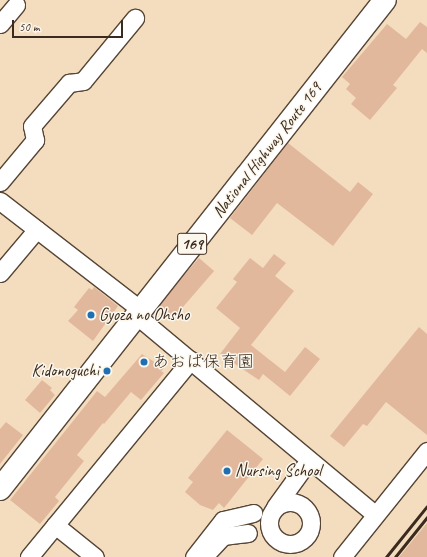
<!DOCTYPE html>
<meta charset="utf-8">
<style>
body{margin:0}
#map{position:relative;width:427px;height:557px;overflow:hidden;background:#f3ddbe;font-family:Caveat,"Klee One",sans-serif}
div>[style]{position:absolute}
.building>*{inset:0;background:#e2b89d;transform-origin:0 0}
.roads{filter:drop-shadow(1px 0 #574536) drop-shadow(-1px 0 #574536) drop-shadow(0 1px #574536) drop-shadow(0 -1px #574536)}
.minor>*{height:17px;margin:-8.5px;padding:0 8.5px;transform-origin:8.5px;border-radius:8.5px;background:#fff}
.minor>.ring{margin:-8.5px;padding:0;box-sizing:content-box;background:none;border:17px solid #fff;border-radius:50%}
.highway>*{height:22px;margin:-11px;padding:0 11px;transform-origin:11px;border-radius:11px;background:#fff}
.rail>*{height:3px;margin:-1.5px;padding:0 1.5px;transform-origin:1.5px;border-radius:1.5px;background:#3b2a1e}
.dots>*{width:11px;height:11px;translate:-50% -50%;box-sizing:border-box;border:2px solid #fbf7ec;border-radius:50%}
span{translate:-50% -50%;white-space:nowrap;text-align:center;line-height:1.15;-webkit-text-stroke:3px #fbf7ec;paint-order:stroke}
.shield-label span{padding:1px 3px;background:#fbf7ec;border:1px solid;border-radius:3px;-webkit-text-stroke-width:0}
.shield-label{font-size:16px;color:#3b2a1e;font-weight:700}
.street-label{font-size:17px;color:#3b2a1e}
.poi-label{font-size:17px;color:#3b2a1e}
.left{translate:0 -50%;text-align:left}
.right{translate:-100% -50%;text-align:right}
.scale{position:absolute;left:12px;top:20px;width:111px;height:18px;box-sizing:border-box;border:2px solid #3b2a1e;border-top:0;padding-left:5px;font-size:12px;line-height:14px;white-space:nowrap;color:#3b2a1e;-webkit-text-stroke:3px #fbf7ec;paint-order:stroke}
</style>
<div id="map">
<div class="building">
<i style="clip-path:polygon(420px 22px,427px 27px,427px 53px,422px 49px,393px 85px,397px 88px,370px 120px,351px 104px,356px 98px,346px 89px,350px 84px,342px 77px,387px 24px,406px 39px)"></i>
<i style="clip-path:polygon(288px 143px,350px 192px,358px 182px,373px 194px,333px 246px,277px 203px,252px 235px,230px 218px)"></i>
<i style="clip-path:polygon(274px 254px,286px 263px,275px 276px,294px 291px,251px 345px,285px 372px,305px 347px,320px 359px,290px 396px,263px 374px,259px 380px,220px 354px,240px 328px,216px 308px,237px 282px,233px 279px,250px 258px,263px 268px)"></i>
<i style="left:199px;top:258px;width:20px;height:64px;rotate:41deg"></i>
<i style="clip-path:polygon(94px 287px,118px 306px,93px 341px,68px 321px,78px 310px,74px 307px,89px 288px,92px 290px)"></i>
<i style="clip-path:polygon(419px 327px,427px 334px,427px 435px,386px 402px,367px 426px,363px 424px,344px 447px,330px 436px)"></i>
<i style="clip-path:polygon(142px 354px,164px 368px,161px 371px,164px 373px,141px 400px,131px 392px,104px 424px,103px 423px,77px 455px,84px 461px,55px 497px,59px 501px,40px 524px,10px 500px,97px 391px,105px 397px)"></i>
<i style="clip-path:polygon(42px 380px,52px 388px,50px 390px,55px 395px,40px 413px,25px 400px)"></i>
<i style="clip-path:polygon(6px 422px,23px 435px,0 464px,0 429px)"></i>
<i style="clip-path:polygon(227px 430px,263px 459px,224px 508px,219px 503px,213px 510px,200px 505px,185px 492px,193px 482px,188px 478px)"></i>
<i style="clip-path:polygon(427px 523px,427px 557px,399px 557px)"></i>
</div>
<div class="roads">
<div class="minor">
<i style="left:0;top:24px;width:25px;rotate:-50deg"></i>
<i style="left:0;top:182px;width:55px;rotate:-50.2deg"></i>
<i style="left:35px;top:140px;width:14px;rotate:-102deg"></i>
<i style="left:32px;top:126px;width:57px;rotate:-49.3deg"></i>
<i style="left:69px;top:83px;width:14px;rotate:-8deg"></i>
<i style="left:83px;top:81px;width:82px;rotate:-50.5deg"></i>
<i style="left:0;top:201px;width:178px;rotate:37.7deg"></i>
<i style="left:0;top:273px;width:57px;rotate:-49.9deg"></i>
<i style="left:137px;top:316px;width:310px;rotate:39.8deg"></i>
<i class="ring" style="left:269px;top:502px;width:25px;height:25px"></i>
<i style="left:275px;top:507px;width:58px;rotate:-54.1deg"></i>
<i style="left:55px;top:525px;width:51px;rotate:38.7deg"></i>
<i style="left:209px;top:551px;width:21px;rotate:-47deg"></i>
<i style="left:223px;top:536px;width:25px;rotate:-7deg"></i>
<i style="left:29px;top:557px;width:255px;rotate:-50.6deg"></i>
<i style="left:194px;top:557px;width:47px;rotate:-51.9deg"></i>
<i style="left:223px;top:520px;width:31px;rotate:-13deg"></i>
<i style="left:342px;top:557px;width:136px;rotate:-51.3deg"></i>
</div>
<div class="highway">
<i style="left:0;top:489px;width:622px;rotate:-51.79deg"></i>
</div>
</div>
<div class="rail">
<i style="left:386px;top:557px;width:65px;rotate:-51.2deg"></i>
<i style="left:395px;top:557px;width:51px;rotate:-51.3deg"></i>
</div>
<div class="dots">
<i style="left:91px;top:315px;background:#1f6fb2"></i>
<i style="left:144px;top:362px;background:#1f6fb2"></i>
<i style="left:107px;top:371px;background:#1f6fb2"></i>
<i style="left:227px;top:471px;background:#1f6fb2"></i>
</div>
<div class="shield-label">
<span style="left:192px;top:244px">169</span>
</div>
<div class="street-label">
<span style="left:267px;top:150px;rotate:-52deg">National Highway Route 169</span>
</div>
<div class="poi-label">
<span class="left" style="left:99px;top:315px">Gyoza no Ohsho</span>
<span class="left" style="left:152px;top:362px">あおば保育園</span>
<span class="right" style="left:99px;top:371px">Kidonoguchi</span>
<span class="left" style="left:235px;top:471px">Nursing School</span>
</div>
<div class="scale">50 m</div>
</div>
